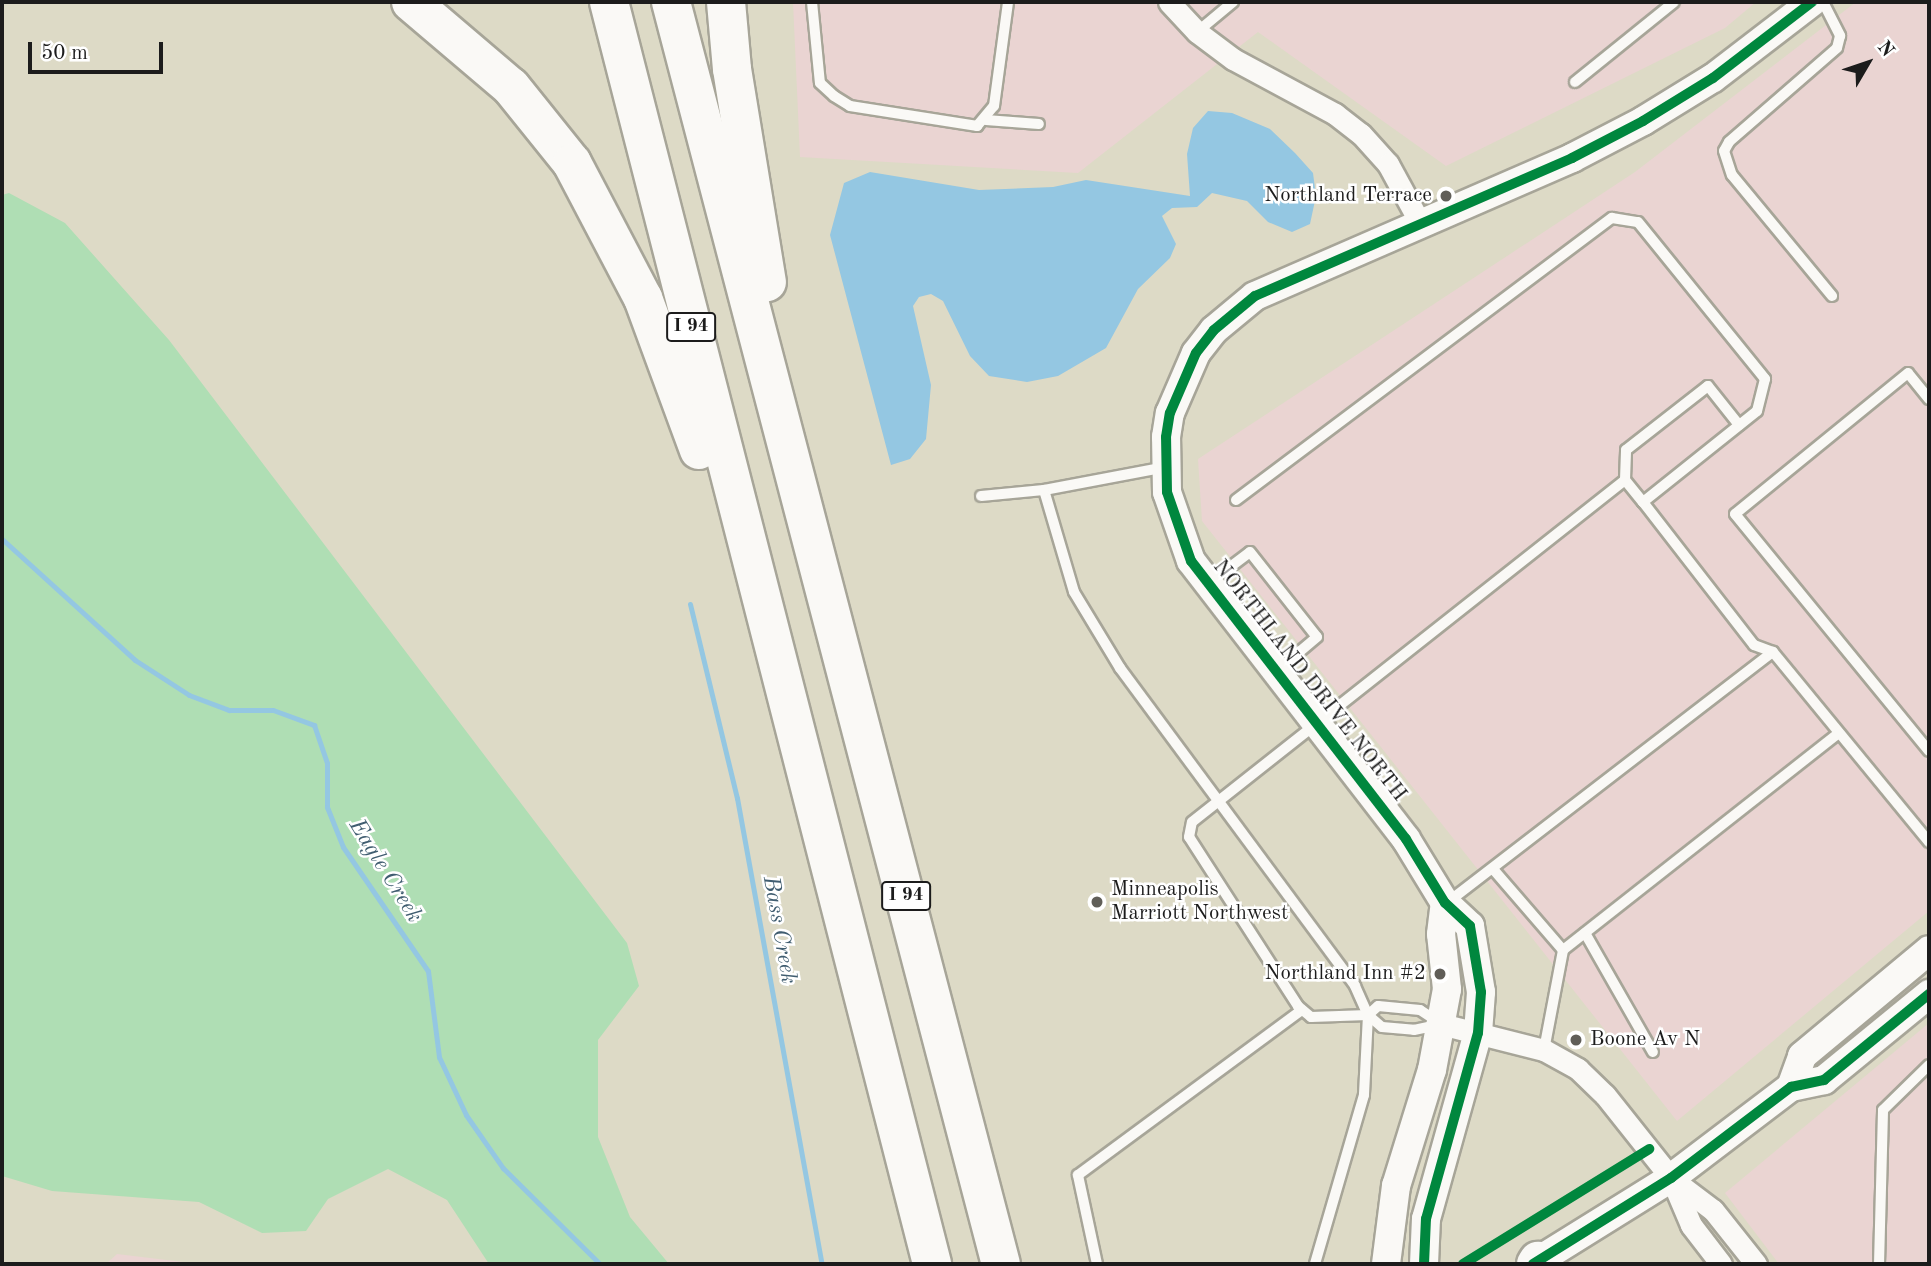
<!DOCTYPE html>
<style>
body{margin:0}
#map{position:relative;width:1931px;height:1266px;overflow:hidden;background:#dddac6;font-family:"Old Standard TT",serif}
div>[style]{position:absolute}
.built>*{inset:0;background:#ead4d2}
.green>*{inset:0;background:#afdeb4}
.water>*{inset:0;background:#94c7e2}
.stream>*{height:5px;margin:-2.5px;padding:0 2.5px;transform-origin:2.5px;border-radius:2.5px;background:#94c7e2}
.roads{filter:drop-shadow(2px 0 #a7a598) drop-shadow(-2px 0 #a7a598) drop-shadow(0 2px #a7a598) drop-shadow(0 -2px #a7a598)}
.service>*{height:10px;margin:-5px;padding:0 5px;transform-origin:5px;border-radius:5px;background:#faf9f6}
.minor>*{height:21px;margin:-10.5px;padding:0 10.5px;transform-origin:10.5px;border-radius:10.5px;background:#faf9f6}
.tertiary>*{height:28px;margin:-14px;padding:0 14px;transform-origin:14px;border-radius:14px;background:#faf9f6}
.motorway>*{height:38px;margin:-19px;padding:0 19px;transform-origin:19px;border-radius:19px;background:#faf9f6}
.cycleway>*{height:10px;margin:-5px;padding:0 5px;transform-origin:5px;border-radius:5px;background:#00873e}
.dots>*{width:19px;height:19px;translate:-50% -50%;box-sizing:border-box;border:4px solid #fff;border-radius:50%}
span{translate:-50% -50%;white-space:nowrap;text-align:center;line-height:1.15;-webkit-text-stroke:5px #fff;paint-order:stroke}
.shield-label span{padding:2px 5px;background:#fff;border:2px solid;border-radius:5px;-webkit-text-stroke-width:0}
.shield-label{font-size:19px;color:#1c1c1c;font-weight:700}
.poi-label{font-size:21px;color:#1c1c1c}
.right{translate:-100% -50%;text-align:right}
.left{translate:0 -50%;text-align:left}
.street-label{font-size:21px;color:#1c1c1c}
.water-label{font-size:23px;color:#405d70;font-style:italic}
.frame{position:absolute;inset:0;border:4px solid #1c1c1c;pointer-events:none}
.north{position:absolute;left:1833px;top:28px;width:70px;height:70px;-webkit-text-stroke:5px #fff;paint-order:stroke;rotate:51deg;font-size:19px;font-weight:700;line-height:28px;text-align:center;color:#1c1c1c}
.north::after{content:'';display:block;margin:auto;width:24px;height:32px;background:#1c1c1c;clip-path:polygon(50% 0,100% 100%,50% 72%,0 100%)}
.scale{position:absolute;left:28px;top:42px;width:135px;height:32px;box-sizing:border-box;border:4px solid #1c1c1c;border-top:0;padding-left:9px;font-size:21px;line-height:24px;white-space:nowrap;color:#1c1c1c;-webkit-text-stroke:5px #fff;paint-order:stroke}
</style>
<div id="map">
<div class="built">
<i style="clip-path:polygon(793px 2px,1756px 2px,1725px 28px,1446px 166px,1258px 32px,1078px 173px,800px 157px)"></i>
<i style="clip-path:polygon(1856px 2px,1929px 2px,1929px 911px,1677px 1121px,1202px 521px,1198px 459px,1635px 172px)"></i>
<i style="clip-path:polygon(1929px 1023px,1929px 1264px,1779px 1264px,1725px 1193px)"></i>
<i style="clip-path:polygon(117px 1254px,200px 1264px,106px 1264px)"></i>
</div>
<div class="green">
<i style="clip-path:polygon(9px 193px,65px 223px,169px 340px,627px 943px,639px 986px,598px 1040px,598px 1137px,630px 1217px,669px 1264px,489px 1264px,447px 1200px,388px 1169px,328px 1199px,306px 1231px,262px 1233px,199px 1202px,52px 1191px,2px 1176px,2px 195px)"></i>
</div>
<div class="water">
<i style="clip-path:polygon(1208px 111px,1232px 113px,1270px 129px,1295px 153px,1313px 173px,1316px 196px,1310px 224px,1292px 232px,1268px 222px,1247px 201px,1212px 193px,1197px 207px,1172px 208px,1162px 216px,1176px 244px,1170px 258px,1138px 289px,1106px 348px,1058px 376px,1027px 382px,989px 376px,970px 356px,943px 301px,931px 294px,919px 297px,913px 306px,931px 385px,926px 439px,910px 459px,891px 465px,830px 235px,844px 183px,870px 172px,979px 190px,1053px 187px,1086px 180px,1190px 196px,1187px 154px,1193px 128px)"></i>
</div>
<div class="stream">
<i style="left:2px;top:539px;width:180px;rotate:42.3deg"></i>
<i style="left:135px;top:660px;width:64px;rotate:32.9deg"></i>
<i style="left:189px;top:695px;width:43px;rotate:20.6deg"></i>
<i style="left:229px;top:710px;width:44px"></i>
<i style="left:273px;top:710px;width:44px;rotate:20.1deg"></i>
<i style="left:314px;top:725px;width:40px;rotate:71.1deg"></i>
<i style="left:327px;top:763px;width:44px;rotate:90deg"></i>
<i style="left:327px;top:807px;width:43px;rotate:68.2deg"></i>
<i style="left:343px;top:847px;width:150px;rotate:55.6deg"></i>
<i style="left:428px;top:971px;width:87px;rotate:82.7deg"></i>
<i style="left:439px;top:1057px;width:64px;rotate:65deg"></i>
<i style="left:466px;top:1115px;width:65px;rotate:55.1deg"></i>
<i style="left:503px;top:1168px;width:136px;rotate:44.7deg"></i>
<i style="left:690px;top:604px;width:200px;rotate:76.4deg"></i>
<i style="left:737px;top:798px;width:474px;rotate:79.7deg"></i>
</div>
<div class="roads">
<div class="service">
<i style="left:812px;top:2px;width:81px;rotate:84.4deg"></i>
<i style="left:820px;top:83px;width:19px;rotate:43deg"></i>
<i style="left:834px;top:96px;width:19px;rotate:32deg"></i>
<i style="left:850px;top:106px;width:129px;rotate:8.9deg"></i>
<i style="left:977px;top:126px;width:26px;rotate:-50deg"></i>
<i style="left:994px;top:106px;width:105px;rotate:-82.3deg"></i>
<i style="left:1823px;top:2px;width:38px;rotate:63deg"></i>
<i style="left:1840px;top:36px;width:12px;rotate:104deg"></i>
<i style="left:1837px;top:48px;width:143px;rotate:139deg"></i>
<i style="left:1729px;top:142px;width:10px;rotate:119deg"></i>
<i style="left:1724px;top:151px;width:25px;rotate:72deg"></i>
<i style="left:1732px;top:175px;width:157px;rotate:50.4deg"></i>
<i style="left:1197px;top:32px;width:47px;rotate:-39.8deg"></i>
<i style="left:1575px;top:82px;width:127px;rotate:-38.9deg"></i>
<i style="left:986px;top:120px;width:53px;rotate:4.3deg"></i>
<i style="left:1929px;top:399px;width:33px;rotate:-129deg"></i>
<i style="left:1908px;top:373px;width:223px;rotate:140.8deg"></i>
<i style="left:1735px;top:514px;width:306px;rotate:50.7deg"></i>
<i style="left:1166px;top:467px;width:124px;rotate:169.3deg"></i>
<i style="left:1044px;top:490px;width:106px;rotate:73.6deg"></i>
<i style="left:1074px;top:592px;width:89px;rotate:58.8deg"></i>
<i style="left:1120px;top:668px;width:395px;rotate:53.5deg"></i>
<i style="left:1355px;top:986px;width:32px;rotate:66deg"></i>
<i style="left:1368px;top:1015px;width:80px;rotate:92.9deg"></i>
<i style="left:1364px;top:1095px;width:176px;rotate:106.2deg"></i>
<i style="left:1625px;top:480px;width:30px;rotate:-88deg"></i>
<i style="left:1626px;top:450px;width:104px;rotate:-38deg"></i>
<i style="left:1708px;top:386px;width:50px;rotate:51.5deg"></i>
<i style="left:981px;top:496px;width:63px;rotate:-5.4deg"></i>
<i style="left:1236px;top:500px;width:470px;rotate:-36.9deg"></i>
<i style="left:1612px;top:218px;width:26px;rotate:9deg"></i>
<i style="left:1638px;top:222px;width:202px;rotate:51deg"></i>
<i style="left:1765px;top:379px;width:33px;rotate:104deg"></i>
<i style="left:1757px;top:411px;width:146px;rotate:141.4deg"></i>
<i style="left:1643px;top:502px;width:181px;rotate:52.2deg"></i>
<i style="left:1754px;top:645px;width:20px;rotate:20deg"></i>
<i style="left:1773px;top:652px;width:246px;rotate:50.6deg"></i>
<i style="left:1209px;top:583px;width:51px;rotate:-37.1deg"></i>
<i style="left:1250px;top:552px;width:108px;rotate:51.8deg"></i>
<i style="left:1317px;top:637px;width:51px;rotate:139.8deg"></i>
<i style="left:1493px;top:869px;width:107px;rotate:49.2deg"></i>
<i style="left:1448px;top:902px;width:410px;rotate:-37.6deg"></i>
<i style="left:1585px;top:933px;width:137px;rotate:60.3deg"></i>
<i style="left:1368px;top:1015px;width:18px;rotate:41deg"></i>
<i style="left:1382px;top:1027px;width:32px;rotate:5deg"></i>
<i style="left:1414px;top:1030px;width:24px;rotate:-12deg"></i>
<i style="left:1440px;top:1023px;width:24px;rotate:-147deg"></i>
<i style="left:1420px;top:1010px;width:42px;rotate:-174.6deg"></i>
<i style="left:1378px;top:1006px;width:13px;rotate:138deg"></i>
<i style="left:1368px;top:1015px;width:57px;rotate:178deg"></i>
<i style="left:1311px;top:1017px;width:17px;rotate:-140deg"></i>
<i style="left:1298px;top:1006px;width:201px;rotate:-122.8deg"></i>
<i style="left:1189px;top:837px;width:15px;rotate:-79deg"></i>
<i style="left:1192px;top:822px;width:552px;rotate:-38.3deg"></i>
<i style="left:1625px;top:480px;width:28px;rotate:51deg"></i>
<i style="left:1544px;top:1050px;width:102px;rotate:-79.2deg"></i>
<i style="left:1563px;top:950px;width:351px;rotate:-38.2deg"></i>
<i style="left:1097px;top:1264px;width:91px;rotate:-102.1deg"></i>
<i style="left:1078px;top:1175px;width:278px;rotate:-36.4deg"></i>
<i style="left:1879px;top:1264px;width:154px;rotate:-88.5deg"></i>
<i style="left:1883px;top:1110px;width:64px;rotate:-44.4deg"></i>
</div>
<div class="minor">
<i style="left:1169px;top:2px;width:41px;rotate:47deg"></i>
<i style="left:1197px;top:32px;width:45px;rotate:36.9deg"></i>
<i style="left:1233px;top:59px;width:116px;rotate:28.3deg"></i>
<i style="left:1335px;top:114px;width:33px;rotate:38deg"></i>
<i style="left:1361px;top:134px;width:40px;rotate:48deg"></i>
<i style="left:1388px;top:164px;width:65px;rotate:61.5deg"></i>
<i style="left:1441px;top:1024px;width:106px;rotate:14.2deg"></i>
<i style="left:1544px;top:1050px;width:39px;rotate:29deg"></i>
<i style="left:1578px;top:1069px;width:37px;rotate:44deg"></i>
<i style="left:1605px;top:1095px;width:106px;rotate:51.5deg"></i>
<i style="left:1671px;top:1178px;width:51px;rotate:66.9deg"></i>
<i style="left:1691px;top:1225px;width:49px;rotate:52.4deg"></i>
<i style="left:1672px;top:1179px;width:51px;rotate:37.1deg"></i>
<i style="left:1713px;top:1210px;width:69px;rotate:51.5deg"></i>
</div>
<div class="tertiary">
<i style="left:1791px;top:1087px;width:33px;rotate:-70deg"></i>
<i style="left:1802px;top:1056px;width:165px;rotate:-39.8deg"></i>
<i style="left:1386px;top:1264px;width:79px;rotate:-82.7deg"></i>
<i style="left:1396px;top:1186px;width:121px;rotate:-72.8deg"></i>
<i style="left:1432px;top:1070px;width:82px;rotate:-79.5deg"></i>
<i style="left:1447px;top:989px;width:55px;rotate:-96.2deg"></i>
<i style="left:1441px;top:934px;width:31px;rotate:-83deg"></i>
<i style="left:1424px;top:1264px;width:45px;rotate:-87.5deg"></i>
<i style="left:1426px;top:1219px;width:193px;rotate:-74.4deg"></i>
<i style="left:1478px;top:1033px;width:41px;rotate:-85.8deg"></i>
<i style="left:1481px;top:992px;width:67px;rotate:-99.5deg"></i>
<i style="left:1470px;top:926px;width:34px;rotate:-137deg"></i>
<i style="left:1445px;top:903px;width:75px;rotate:-121.4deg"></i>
<i style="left:1406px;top:839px;width:351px;rotate:-127.7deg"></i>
<i style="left:1191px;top:561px;width:73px;rotate:-109.2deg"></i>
<i style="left:1167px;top:492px;width:55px;rotate:-91deg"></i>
<i style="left:1166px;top:437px;width:24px;rotate:-81deg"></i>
<i style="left:1170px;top:413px;width:65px;rotate:-66.6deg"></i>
<i style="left:1196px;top:353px;width:29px;rotate:-52deg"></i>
<i style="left:1214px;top:330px;width:53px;rotate:-39.7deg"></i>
<i style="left:1255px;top:296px;width:346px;rotate:-23.5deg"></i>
<i style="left:1572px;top:158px;width:80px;rotate:-27.5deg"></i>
<i style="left:1643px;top:121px;width:82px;rotate:-31.6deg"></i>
<i style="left:1713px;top:78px;width:125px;rotate:-37.5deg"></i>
<i style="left:1533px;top:1264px;width:163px;rotate:-31.9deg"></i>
<i style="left:1671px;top:1178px;width:151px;rotate:-37.2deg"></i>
<i style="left:1791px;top:1087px;width:34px;rotate:-12deg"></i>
<i style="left:1824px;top:1080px;width:136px;rotate:-39.3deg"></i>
</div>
<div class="motorway">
<i style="left:411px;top:2px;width:131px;rotate:40.4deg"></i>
<i style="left:511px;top:87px;width:97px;rotate:51.2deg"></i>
<i style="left:572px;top:163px;width:153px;rotate:62.3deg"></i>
<i style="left:643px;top:298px;width:162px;rotate:69.8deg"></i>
<i style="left:609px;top:2px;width:1303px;rotate:75.64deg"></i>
<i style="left:671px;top:2px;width:1304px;rotate:75.35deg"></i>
<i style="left:726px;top:2px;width:67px;rotate:84.9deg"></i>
<i style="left:732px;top:69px;width:216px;rotate:80.7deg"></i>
<i style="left:1536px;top:1264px;width:4px;rotate:-56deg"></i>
</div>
</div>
<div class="cycleway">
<i style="left:1424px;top:1264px;width:45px;rotate:-87.5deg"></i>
<i style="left:1426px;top:1219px;width:193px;rotate:-74.4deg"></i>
<i style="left:1478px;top:1033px;width:41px;rotate:-85.8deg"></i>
<i style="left:1481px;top:992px;width:67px;rotate:-99.5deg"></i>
<i style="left:1470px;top:926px;width:34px;rotate:-137deg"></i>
<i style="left:1445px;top:903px;width:75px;rotate:-121.4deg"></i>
<i style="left:1406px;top:839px;width:351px;rotate:-127.7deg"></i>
<i style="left:1191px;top:561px;width:73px;rotate:-109.2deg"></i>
<i style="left:1167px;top:492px;width:55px;rotate:-91deg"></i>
<i style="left:1166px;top:437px;width:24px;rotate:-81deg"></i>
<i style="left:1170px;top:413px;width:65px;rotate:-66.6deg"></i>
<i style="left:1196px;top:353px;width:29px;rotate:-52deg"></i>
<i style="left:1214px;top:330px;width:53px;rotate:-39.7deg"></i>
<i style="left:1255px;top:296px;width:346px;rotate:-23.5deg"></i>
<i style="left:1572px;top:158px;width:80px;rotate:-27.5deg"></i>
<i style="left:1643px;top:121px;width:82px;rotate:-31.6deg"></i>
<i style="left:1713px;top:78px;width:125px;rotate:-37.5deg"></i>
<i style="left:1463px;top:1264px;width:219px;rotate:-31.7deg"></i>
<i style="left:1533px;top:1264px;width:163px;rotate:-31.9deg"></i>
<i style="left:1671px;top:1178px;width:151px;rotate:-37.2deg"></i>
<i style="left:1791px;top:1087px;width:34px;rotate:-12deg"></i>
<i style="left:1824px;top:1080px;width:136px;rotate:-39.3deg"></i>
</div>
<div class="dots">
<i style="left:1446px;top:196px;background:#605e58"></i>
<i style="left:1097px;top:902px;background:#605e58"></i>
<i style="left:1440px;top:974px;background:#605e58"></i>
<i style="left:1576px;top:1040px;background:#605e58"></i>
</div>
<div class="shield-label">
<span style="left:691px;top:327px">I 94</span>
<span style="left:906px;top:896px">I 94</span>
</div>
<div class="poi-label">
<span class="right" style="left:1432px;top:196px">Northland Terrace</span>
<span class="left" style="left:1111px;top:902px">Minneapolis<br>Marriott Northwest</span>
<span class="right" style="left:1426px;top:974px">Northland Inn #2</span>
<span class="left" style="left:1590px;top:1040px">Boone Av N</span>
</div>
<div class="street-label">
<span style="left:1309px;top:681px;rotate:52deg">NORTHLAND DRIVE NORTH</span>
</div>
<div class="water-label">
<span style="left:385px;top:871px;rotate:58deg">Eagle Creek</span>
<span style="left:779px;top:930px;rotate:80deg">Bass Creek</span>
</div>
<div class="frame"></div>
<div class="north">N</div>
<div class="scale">50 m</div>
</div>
